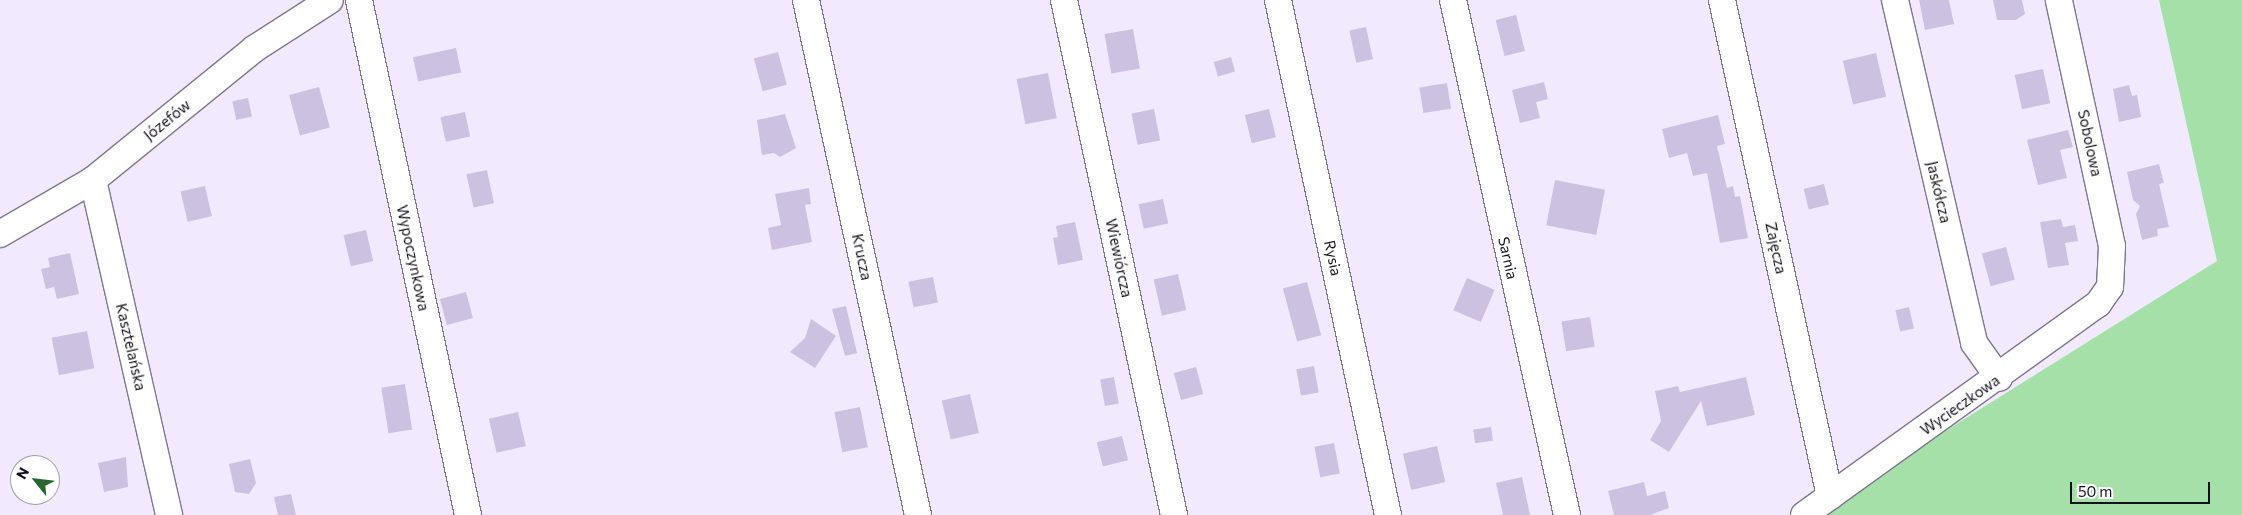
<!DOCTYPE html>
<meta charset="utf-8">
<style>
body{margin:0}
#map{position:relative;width:2242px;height:515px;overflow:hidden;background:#f1eafe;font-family:Commissioner,sans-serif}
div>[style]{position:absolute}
.green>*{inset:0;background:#a4e0a8}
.building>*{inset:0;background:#cdc1e2;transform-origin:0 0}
.roads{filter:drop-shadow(1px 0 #7f7592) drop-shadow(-1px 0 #7f7592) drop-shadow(0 1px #7f7592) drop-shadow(0 -1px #7f7592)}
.minor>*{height:26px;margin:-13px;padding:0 13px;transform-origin:13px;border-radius:13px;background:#fff}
span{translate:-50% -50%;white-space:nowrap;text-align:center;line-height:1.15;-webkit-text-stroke:5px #fff;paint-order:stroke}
.street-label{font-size:15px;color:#15111c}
.north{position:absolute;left:10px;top:455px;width:50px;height:50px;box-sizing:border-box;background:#fff;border:1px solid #a1a0a4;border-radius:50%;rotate:299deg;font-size:14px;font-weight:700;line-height:20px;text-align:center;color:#15111c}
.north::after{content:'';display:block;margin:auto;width:18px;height:22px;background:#296831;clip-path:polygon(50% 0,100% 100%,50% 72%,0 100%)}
.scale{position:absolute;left:2070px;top:482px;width:140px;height:22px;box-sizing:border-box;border:2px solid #15111c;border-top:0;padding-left:6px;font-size:15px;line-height:18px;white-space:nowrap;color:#15111c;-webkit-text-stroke:4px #fff;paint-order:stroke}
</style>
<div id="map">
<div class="green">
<i style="clip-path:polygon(2159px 0,2242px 0,2242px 515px,1811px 515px,2217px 261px)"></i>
</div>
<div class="building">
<i style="clip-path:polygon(1919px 0,1949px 0,1954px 24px,1925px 30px)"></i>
<i style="clip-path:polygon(1993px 0,2022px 0,2025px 14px,2016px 20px,1997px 20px)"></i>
<i style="left:1516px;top:15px;width:37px;height:21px;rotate:76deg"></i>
<i style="left:1366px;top:27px;width:33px;height:17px;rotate:78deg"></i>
<i style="left:1133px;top:29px;width:40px;height:29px;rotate:80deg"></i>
<i style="left:456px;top:48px;width:25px;height:44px;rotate:78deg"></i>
<i style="left:778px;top:52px;width:34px;height:25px;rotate:75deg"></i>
<i style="left:1876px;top:53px;width:45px;height:34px;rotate:77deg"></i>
<i style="left:1231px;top:57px;width:15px;height:18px;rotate:74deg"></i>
<i style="left:2043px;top:69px;width:35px;height:29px;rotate:78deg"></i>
<i style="left:1048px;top:73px;width:46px;height:32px;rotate:79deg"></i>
<i style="clip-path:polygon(1544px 82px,1548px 99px,1536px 102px,1540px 118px,1520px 123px,1512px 90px)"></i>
<i style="left:1447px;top:83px;width:26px;height:28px;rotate:81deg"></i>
<i style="clip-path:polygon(2129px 85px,2132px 96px,2137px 95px,2141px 117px,2119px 122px,2113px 89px)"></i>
<i style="left:319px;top:87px;width:42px;height:31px;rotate:75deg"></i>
<i style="left:248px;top:98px;width:19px;height:16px;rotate:78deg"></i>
<i style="left:1154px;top:109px;width:32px;height:23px;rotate:79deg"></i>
<i style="left:1269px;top:109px;width:29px;height:25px;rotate:76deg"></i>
<i style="left:465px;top:112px;width:25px;height:25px;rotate:78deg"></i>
<i style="clip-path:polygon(785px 114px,796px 148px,780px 157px,774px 153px,762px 155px,757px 120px)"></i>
<i style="clip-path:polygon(1718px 115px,1725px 144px,1717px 146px,1727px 188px,1733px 186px,1735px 197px,1740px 196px,1748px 238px,1720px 243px,1707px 173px,1693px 176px,1687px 153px,1669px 158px,1662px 129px)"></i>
<i style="clip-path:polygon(2068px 130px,2073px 147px,2060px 150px,2067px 178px,2038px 185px,2027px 140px)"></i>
<i style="clip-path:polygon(2159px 164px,2164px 183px,2159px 184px,2169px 227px,2157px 229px,2158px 236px,2142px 240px,2136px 214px,2140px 206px,2133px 200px,2127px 172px)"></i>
<i style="left:487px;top:170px;width:34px;height:21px;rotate:78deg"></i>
<i style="left:1555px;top:180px;width:51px;height:46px;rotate:11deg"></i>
<i style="left:1824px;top:184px;width:21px;height:21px;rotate:76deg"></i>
<i style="left:205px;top:186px;width:31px;height:25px;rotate:77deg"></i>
<i style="clip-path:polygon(809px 188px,811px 204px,805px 205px,812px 242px,772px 250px,768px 228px,781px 225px,775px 194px)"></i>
<i style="left:1163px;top:199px;width:25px;height:25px;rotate:78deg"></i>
<i style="clip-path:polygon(2061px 219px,2063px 227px,2075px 225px,2078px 241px,2065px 243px,2069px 265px,2048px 268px,2040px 222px)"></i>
<i style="clip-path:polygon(1075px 222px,1083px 260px,1058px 265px,1053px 238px,1058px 237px,1056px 226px)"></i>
<i style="left:366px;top:230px;width:32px;height:23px;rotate:77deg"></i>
<i style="left:2006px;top:247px;width:34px;height:25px;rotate:75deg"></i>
<i style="clip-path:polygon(70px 253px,79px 294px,57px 299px,54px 287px,46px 289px,41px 269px,50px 267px,48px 258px)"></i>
<i style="left:1178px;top:274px;width:37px;height:25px;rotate:77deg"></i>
<i style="left:933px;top:277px;width:26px;height:25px;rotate:79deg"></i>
<i style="left:1467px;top:278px;width:30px;height:35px;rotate:23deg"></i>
<i style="left:1307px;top:282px;width:55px;height:25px;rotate:75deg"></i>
<i style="left:466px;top:292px;width:27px;height:27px;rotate:75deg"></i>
<i style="clip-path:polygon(846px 306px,857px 353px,845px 356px,832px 309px)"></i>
<i style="left:1909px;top:307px;width:22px;height:14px;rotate:77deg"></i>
<i style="left:1590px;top:317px;width:30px;height:29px;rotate:81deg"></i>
<i style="clip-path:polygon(811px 319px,836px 336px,815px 368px,790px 352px,805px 338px)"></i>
<i style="left:87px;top:331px;width:38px;height:36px;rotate:79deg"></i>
<i style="left:1314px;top:366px;width:27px;height:18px;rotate:80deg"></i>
<i style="left:1196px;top:367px;width:28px;height:23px;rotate:75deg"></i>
<i style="left:1114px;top:377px;width:27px;height:14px;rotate:80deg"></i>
<i style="clip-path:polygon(1746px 377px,1755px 415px,1707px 426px,1701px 401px,1669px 452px,1650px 440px,1661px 421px,1655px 391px,1678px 386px,1680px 392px)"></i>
<i style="left:405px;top:384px;width:46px;height:24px;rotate:81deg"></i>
<i style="left:970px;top:394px;width:40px;height:29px;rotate:77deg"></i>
<i style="left:860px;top:407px;width:41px;height:26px;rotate:79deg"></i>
<i style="left:518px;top:412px;width:35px;height:30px;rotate:77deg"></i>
<i style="left:1491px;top:427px;width:14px;height:18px;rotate:82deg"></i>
<i style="left:1122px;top:436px;width:25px;height:26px;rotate:76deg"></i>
<i style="left:1334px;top:443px;width:31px;height:20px;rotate:79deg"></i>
<i style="left:1437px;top:446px;width:37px;height:35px;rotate:77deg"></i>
<i style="clip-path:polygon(126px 457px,128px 487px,104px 492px,98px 463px)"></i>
<i style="clip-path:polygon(250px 459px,256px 483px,249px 494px,235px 492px,229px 464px)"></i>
<i style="clip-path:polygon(1522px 477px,1530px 515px,1503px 515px,1496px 483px)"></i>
<i style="clip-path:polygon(1644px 482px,1647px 496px,1665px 491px,1669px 508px,1650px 515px,1614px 515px,1608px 491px)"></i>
<i style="clip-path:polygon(291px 494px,296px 515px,278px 515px,274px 497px)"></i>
</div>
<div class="roads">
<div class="minor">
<i style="left:359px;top:0;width:526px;rotate:78.05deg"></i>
<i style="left:806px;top:0;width:527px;rotate:77.73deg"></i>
<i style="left:1064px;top:0;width:527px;rotate:77.94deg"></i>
<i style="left:1278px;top:0;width:527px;rotate:77.94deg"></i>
<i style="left:1453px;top:0;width:527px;rotate:77.52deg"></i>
<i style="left:1722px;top:0;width:508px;rotate:77.72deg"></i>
<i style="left:1895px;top:0;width:352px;rotate:77deg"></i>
<i style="left:1974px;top:343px;width:43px;rotate:54.5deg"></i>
<i style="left:93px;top:180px;width:344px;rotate:77.2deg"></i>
<i style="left:0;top:234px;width:108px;rotate:-30.1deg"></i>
<i style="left:93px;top:180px;width:208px;rotate:-39.1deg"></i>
<i style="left:254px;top:49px;width:90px;rotate:-32.8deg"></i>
<i style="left:1804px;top:515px;width:362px;rotate:-35.7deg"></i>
<i style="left:2098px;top:304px;width:21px;rotate:-55deg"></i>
<i style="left:2110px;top:287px;width:41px;rotate:-87.2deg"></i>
<i style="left:2112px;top:246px;width:252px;rotate:-102.2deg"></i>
</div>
</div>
<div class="street-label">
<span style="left:167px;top:120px;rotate:-39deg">Józefów</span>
<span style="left:2090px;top:143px;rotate:78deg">Sobolowa</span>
<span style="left:1939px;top:192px;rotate:77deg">Jaskółcza</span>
<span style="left:1776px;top:248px;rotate:78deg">Zajęcza</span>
<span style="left:862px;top:257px;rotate:78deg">Krucza</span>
<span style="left:413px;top:258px;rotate:78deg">Wypoczynkowa</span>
<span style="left:1119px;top:258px;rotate:78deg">Wiewiórcza</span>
<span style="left:1333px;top:258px;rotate:78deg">Rysia</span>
<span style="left:1508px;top:258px;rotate:77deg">Sarnia</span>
<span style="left:131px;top:347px;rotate:77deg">Kasztelańska</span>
<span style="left:1960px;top:405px;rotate:-35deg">Wycieczkowa</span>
</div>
<div class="north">N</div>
<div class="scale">50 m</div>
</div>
